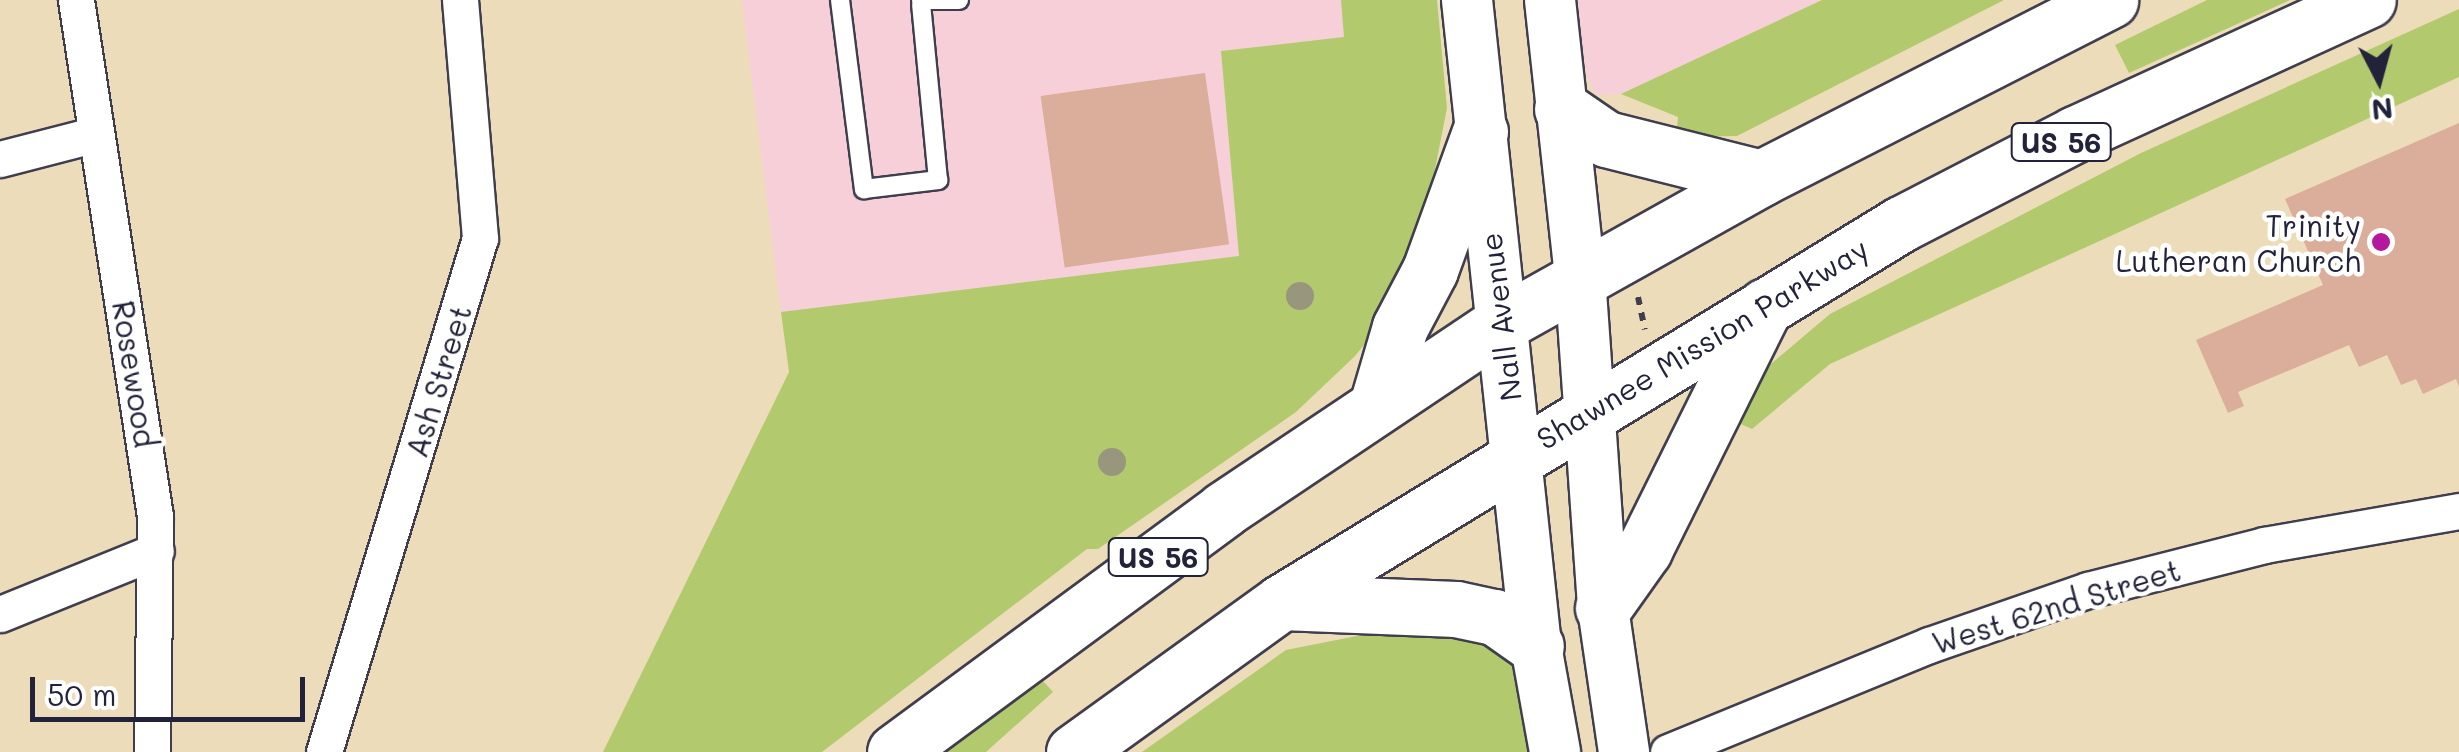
<!DOCTYPE html>
<style>
body{margin:0}
#map{position:relative;width:2459px;height:752px;overflow:hidden;background:#eddcba;font-family:Mali,sans-serif}
div>[style]{position:absolute}
.built>*{inset:0;background:#f6cfd8}
.green>*{inset:0;background:#b2c96e}
.building>*{inset:0;background:#dbad9b;transform-origin:0 0}
.path>*{height:6px;margin-top:-3px;transform-origin:0;background:repeating-linear-gradient(90deg,#403e4e 0 8px,transparent 0 16px)}
.roads{filter:drop-shadow(2px 0 #403e4e) drop-shadow(-2px 0 #403e4e) drop-shadow(0 2px #403e4e) drop-shadow(0 -2px #403e4e)}
.service>*{height:18px;margin:-9px;padding:0 9px;transform-origin:9px;border-radius:9px;background:#fff}
.minor>*{height:35px;margin:-17.5px;padding:0 17.5px;transform-origin:17.5px;border-radius:17.5px;background:#fff}
.secondary>*{height:50px;margin:-25px;padding:0 25px;transform-origin:25px;border-radius:25px;background:#fff}
.trunk>*{height:55px;margin:-27.5px;padding:0 27.5px;transform-origin:27.5px;border-radius:27.5px;background:#fff}
.trees>*{width:28px;height:28px;margin:-14px;border-radius:50%;background:#99967e}
.dots>*{width:28px;height:28px;translate:-50% -50%;box-sizing:border-box;border:5px solid #fff;border-radius:50%}
span{translate:-50% -50%;white-space:nowrap;text-align:center;line-height:1.15;-webkit-text-stroke:9px #fff;paint-order:stroke}
.shield-label span{padding:2px 8px;background:#fff;border:2px solid;border-radius:8px;-webkit-text-stroke-width:0}
.shield-label{font-size:28px;color:#22223b;font-weight:700}
.poi-label{font-size:30px;color:#22223b}
.right{translate:-100% -50%;text-align:right}
.street-label{font-size:30px;color:#22223b}
.north{position:absolute;left:2329px;top:30px;width:100px;height:100px;-webkit-text-stroke:8px #fff;paint-order:stroke;rotate:174deg;font-size:28px;font-weight:700;line-height:40px;text-align:center;color:#22223b}
.north::after{content:'';display:block;margin:auto;width:35px;height:45px;background:#22223b;clip-path:polygon(50% 0,100% 100%,50% 72%,0 100%)}
.scale{position:absolute;left:30px;top:677px;width:275px;height:45px;box-sizing:border-box;border:5px solid #22223b;border-top:0;padding-left:12px;font-size:30px;line-height:35px;white-space:nowrap;color:#22223b;-webkit-text-stroke:8px #fff;paint-order:stroke}
</style>
<div id="map">
<div class="built">
<i style="clip-path:polygon(742px 0,1341px 0,1345px 37px,1221px 51px,1239px 256px,781px 312px)"></i>
<i style="clip-path:polygon(1577px 0,1822px 0,1621px 94px,1596px 95px,1586px 74px)"></i>
</div>
<div class="green">
<i style="clip-path:polygon(1341px 0,1437px 0,1447px 108px,1418px 256px,1381px 324px,1355px 356px,1296px 412px,1098px 549px,1087px 549px,822px 752px,603px 752px,789px 372px,781px 312px,1239px 256px,1221px 51px,1344px 37px)"></i>
<i style="clip-path:polygon(1822px 0,2004px 0,1737px 136px,1676px 137px,1678px 117px,1621px 94px)"></i>
<i style="clip-path:polygon(2207px 0,2290px 0,2129px 73px,2115px 45px)"></i>
<i style="clip-path:polygon(2459px 9px,2459px 77px,1830px 364px,1752px 429px,1727px 418px,1758px 375px,1830px 314px,2141px 153px)"></i>
<i style="clip-path:polygon(1377px 632px,1464px 635px,1494px 645px,1519px 669px,1537px 752px,1142px 752px,1286px 650px)"></i>
<i style="clip-path:polygon(1042px 680px,1053px 692px,986px 752px,946px 752px)"></i>
</div>
<div class="building">
<i style="left:1205px;top:73px;width:173px;height:166px;rotate:82deg"></i>
<i style="clip-path:polygon(2459px 123px,2459px 387px,2456px 379px,2423px 394px,2416px 379px,2401px 385px,2387px 355px,2359px 367px,2349px 345px,2238px 392px,2244px 406px,2228px 413px,2196px 340px,2323px 285px,2285px 199px)"></i>
</div>
<div class="path">
<i style="left:1638px;top:297px;width:33px;rotate:78deg"></i>
</div>
<div class="roads">
<div class="service">
<i style="left:840px;top:0;width:191px;rotate:82.8deg"></i>
<i style="left:864px;top:189px;width:75px;rotate:-6.9deg"></i>
<i style="left:938px;top:180px;width:176px;rotate:-95.5deg"></i>
<i style="left:921px;top:0;width:38px"></i>
</div>
<div class="minor">
<i style="left:76px;top:0;width:522px;rotate:81.3deg"></i>
<i style="left:155px;top:516px;width:236px;rotate:90.7deg"></i>
<i style="left:0;top:159px;width:96px;rotate:-14.5deg"></i>
<i style="left:0;top:614px;width:168px;rotate:-22deg"></i>
<i style="left:324px;top:752px;width:537px;rotate:-73.12deg"></i>
<i style="left:480px;top:238px;width:239px;rotate:-94.8deg"></i>
<i style="left:1668px;top:752px;width:282px;rotate:-22.3deg"></i>
<i style="left:1929px;top:645px;width:168px;rotate:-19.1deg"></i>
<i style="left:2088px;top:590px;width:182px;rotate:-14.3deg"></i>
<i style="left:2264px;top:545px;width:198px;rotate:-9.9deg"></i>
</div>
<div class="secondary">
<i style="left:1467px;top:0;width:650px;rotate:83.9deg"></i>
<i style="left:1536px;top:646px;width:108px;rotate:79.8deg"></i>
<i style="left:1550px;top:0;width:279px;rotate:83.8deg"></i>
<i style="left:1580px;top:277px;width:332px;rotate:86deg"></i>
<i style="left:1603px;top:608px;width:146px;rotate:81.7deg"></i>
</div>
<div class="trunk">
<i style="left:1562px;top:109px;width:53px;rotate:34.3deg"></i>
<i style="left:1606px;top:139px;width:160px;rotate:14.1deg"></i>
<i style="left:1378px;top:402px;width:78px;rotate:-73.7deg"></i>
<i style="left:1400px;top:327px;width:64px;rotate:-62.2deg"></i>
<i style="left:1430px;top:270px;width:147px;rotate:-70.1deg"></i>
<i style="left:1282px;top:602px;width:174px;rotate:2.3deg"></i>
<i style="left:1456px;top:609px;width:40px;rotate:12deg"></i>
<i style="left:1495px;top:617px;width:50px;rotate:35.3deg"></i>
<i style="left:1603px;top:608px;width:71px;rotate:-54.7deg"></i>
<i style="left:1644px;top:550px;width:272px;rotate:-63.6deg"></i>
<i style="left:895px;top:752px;width:409px;rotate:-36.4deg"></i>
<i style="left:1224px;top:509px;width:332px;rotate:-33.8deg"></i>
<i style="left:1500px;top:324px;width:299px;rotate:-29.2deg"></i>
<i style="left:1761px;top:178px;width:392px;rotate:-27deg"></i>
<i style="left:1074px;top:752px;width:256px;rotate:-35.8deg"></i>
<i style="left:1282px;top:602px;width:725px;rotate:-31.41deg"></i>
<i style="left:1901px;top:224px;width:196px;rotate:-27.3deg"></i>
<i style="left:2075px;top:134px;width:322px;rotate:-24.6deg"></i>
</div>
</div>
<div class="trees">
<i style="left:1300px;top:296px"></i>
<i style="left:1112px;top:462px"></i>
</div>
<div class="dots">
<i style="left:2381px;top:242px;background:#b5179e"></i>
</div>
<div class="shield-label">
<span style="left:2061px;top:142px">US 56</span>
<span style="left:1158px;top:557px">US 56</span>
</div>
<div class="poi-label">
<span class="right" style="left:2361px;top:242px">Trinity<br>Lutheran Church</span>
</div>
<div class="street-label">
<span style="left:1500px;top:317px;rotate:-97deg">Nall Avenue</span>
<span style="left:1702px;top:343px;rotate:-31deg">Shawnee Mission Parkway</span>
<span style="left:135px;top:374px;rotate:81deg">Rosewood</span>
<span style="left:438px;top:381px;rotate:-73deg">Ash Street</span>
<span style="left:2056px;top:606px;rotate:-17deg">West 62nd Street</span>
</div>
<div class="north">N</div>
<div class="scale">50 m</div>
</div>
